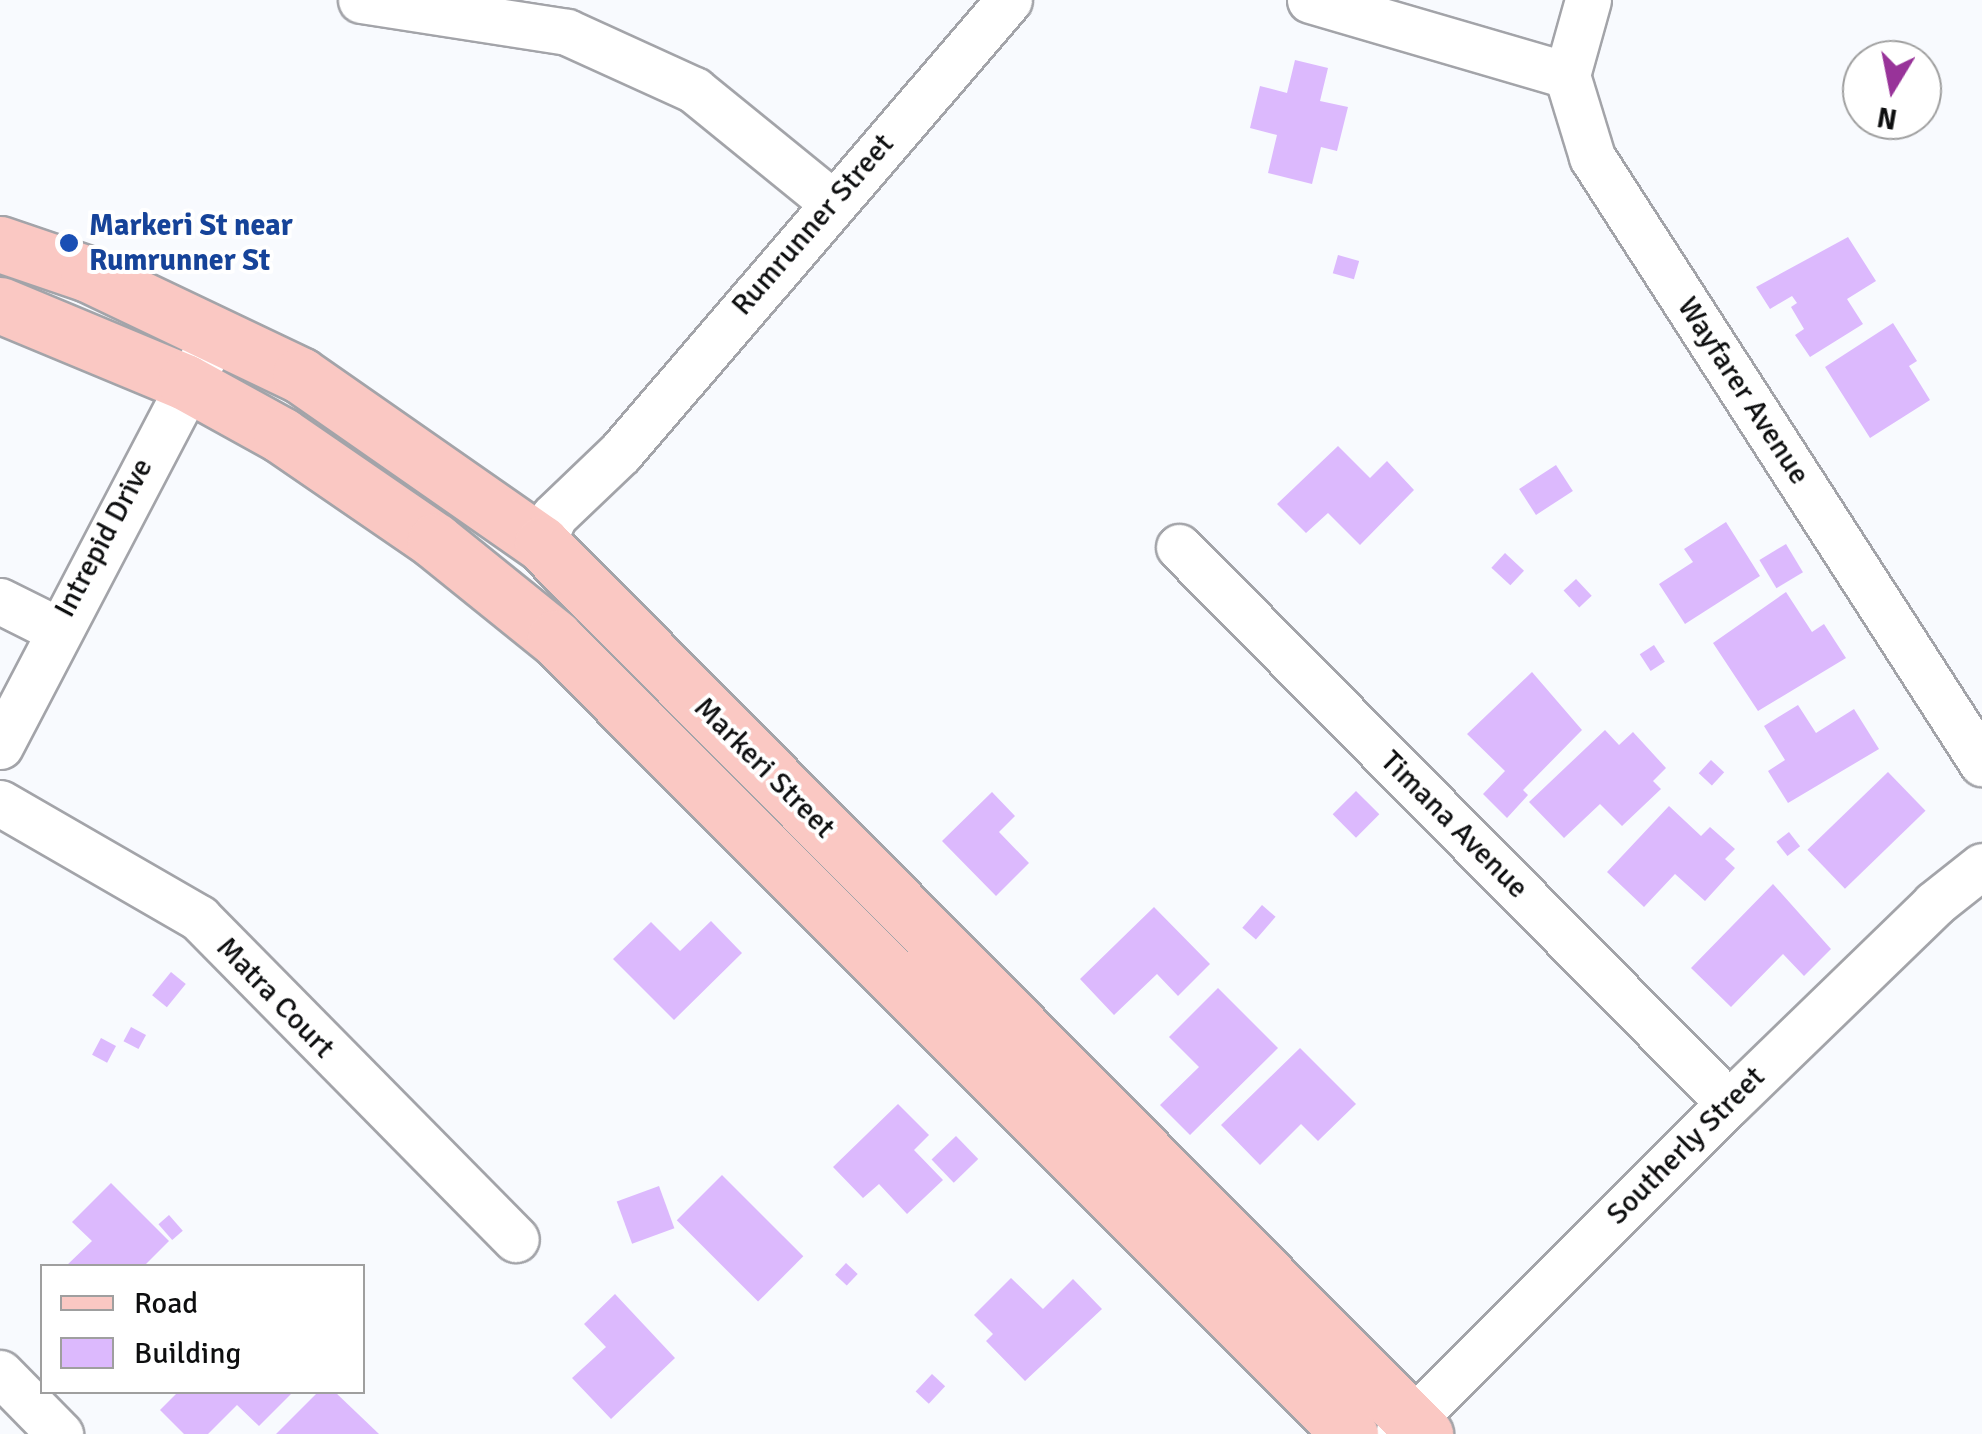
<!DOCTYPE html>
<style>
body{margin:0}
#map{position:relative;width:1982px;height:1434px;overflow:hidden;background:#f8fafe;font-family:Signika,sans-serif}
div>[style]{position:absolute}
.building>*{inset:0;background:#dcb9fd;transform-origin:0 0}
.roads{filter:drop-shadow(2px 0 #a3a4a9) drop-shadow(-2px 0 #a3a4a9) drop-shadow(0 2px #a3a4a9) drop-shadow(0 -2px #a3a4a9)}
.minor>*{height:45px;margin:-22.5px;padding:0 22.5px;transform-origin:22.5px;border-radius:22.5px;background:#fff}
.major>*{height:55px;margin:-27.5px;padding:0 27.5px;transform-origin:27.5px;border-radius:27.5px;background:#fac8c3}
.dots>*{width:28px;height:28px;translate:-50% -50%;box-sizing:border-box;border:5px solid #fff;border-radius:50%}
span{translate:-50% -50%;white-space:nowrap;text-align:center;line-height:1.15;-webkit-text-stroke:8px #fff;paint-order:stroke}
.street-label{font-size:30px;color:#0e0f10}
.transit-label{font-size:30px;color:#164399;font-weight:700}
.left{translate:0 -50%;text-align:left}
.legend{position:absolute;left:40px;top:1264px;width:325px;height:130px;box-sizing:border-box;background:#fff;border:2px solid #9f9f9f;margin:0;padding:12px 18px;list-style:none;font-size:30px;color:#0e0f10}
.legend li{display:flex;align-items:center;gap:20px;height:50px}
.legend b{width:50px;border:2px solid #9f9f9f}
.north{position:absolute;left:1842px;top:40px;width:100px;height:100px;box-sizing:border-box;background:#fff;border:2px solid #9f9f9f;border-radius:50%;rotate:190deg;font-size:28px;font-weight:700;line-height:40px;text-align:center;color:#0e0f10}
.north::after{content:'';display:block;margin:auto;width:35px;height:45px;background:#983399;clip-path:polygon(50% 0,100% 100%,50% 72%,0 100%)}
</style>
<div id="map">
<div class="building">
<i style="clip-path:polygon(1295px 60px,1328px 68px,1320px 101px,1348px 107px,1337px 151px,1321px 147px,1312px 184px,1268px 173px,1277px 135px,1250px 128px,1260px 86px,1287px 93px)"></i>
<i style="clip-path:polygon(1848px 237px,1876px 281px,1847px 299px,1863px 324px,1810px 357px,1795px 335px,1804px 329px,1791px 307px,1797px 303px,1792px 296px,1770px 309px,1756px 287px)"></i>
<i style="left:1338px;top:255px;width:22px;height:19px;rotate:16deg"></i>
<i style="clip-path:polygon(1893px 323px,1917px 361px,1909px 366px,1930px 400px,1870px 438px,1825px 367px)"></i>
<i style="clip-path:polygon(1338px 446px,1370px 478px,1387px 461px,1414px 490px,1360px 545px,1328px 513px,1306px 533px,1277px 504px)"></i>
<i style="left:1556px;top:465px;width:31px;height:44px;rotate:57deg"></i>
<i style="clip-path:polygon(1726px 522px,1760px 576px,1685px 624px,1659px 584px,1693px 562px,1684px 549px)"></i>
<i style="left:1786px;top:544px;width:33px;height:31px;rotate:59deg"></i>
<i style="left:1505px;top:553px;width:26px;height:20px;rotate:43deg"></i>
<i style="left:1576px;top:579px;width:23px;height:17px;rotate:47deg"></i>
<i style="clip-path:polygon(1786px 592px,1812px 632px,1824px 624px,1846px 658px,1758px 711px,1713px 643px)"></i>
<i style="left:1654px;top:645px;width:20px;height:17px;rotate:57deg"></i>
<i style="clip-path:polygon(1532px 672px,1582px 730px,1523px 790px,1528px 795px,1507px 818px,1483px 794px,1505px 771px,1467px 734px)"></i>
<i style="clip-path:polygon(1798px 705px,1816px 733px,1854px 709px,1879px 749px,1788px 803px,1768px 771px,1785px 760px,1764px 726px)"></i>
<i style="clip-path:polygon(1605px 730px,1619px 745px,1633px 732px,1666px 768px,1653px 781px,1661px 789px,1622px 826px,1600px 804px,1564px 838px,1529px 802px)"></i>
<i style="left:1711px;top:760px;width:18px;height:18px;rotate:43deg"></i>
<i style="left:1888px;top:772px;width:54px;height:112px;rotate:46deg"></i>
<i style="left:1356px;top:791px;width:33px;height:33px;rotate:45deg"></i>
<i style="clip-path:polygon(992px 792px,1015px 816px,999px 832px,1029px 863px,996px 896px,942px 841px)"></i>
<i style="clip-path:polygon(1669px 806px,1701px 836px,1710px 827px,1735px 849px,1725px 859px,1735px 868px,1705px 901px,1675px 874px,1644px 907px,1607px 872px)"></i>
<i style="left:1789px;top:832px;width:18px;height:16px;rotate:52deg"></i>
<i style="clip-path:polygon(1773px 884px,1831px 949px,1804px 976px,1783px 954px,1731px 1007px,1691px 968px)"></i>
<i style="left:1262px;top:905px;width:18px;height:30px;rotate:41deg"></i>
<i style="clip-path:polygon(1154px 907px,1210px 964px,1178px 996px,1157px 974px,1114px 1015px,1080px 979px)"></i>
<i style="clip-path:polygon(711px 921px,742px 953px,674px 1020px,613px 959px,651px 922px,680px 951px)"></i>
<i style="left:171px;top:972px;width:19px;height:30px;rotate:39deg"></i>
<i style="clip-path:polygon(1218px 988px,1278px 1048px,1190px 1135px,1160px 1105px,1199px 1067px,1169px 1037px)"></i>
<i style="left:131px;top:1027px;width:17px;height:16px;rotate:28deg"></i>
<i style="left:101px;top:1038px;width:17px;height:19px;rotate:28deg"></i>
<i style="clip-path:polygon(1300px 1048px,1356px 1104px,1318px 1141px,1301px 1124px,1260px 1165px,1221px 1125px)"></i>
<i style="clip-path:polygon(898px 1104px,929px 1135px,914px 1150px,943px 1180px,907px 1214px,879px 1184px,863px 1198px,833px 1167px)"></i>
<i style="left:956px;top:1136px;width:32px;height:34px;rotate:46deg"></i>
<i style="left:722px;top:1175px;width:115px;height:64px;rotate:45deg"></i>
<i style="clip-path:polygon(111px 1183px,169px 1241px,144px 1266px,66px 1266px,92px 1241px,72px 1222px)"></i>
<i style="left:659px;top:1186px;width:45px;height:45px;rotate:70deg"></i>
<i style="left:169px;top:1215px;width:21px;height:14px;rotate:49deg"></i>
<i style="left:846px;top:1263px;width:16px;height:16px;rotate:43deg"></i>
<i style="clip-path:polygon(1011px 1278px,1043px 1309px,1073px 1279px,1102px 1309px,1025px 1381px,986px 1341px,993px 1334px,974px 1315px)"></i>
<i style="clip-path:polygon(615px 1294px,675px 1358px,611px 1419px,572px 1378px,606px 1347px,584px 1324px)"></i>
<i style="left:932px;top:1374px;width:18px;height:24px;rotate:43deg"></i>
<i style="clip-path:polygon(178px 1392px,293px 1392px,259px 1426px,237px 1405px,208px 1434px,184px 1434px,160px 1410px)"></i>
<i style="clip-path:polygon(318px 1392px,335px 1392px,379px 1434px,276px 1434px)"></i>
</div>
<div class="roads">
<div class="minor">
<i style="left:361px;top:0;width:208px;rotate:8.8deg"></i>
<i style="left:567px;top:32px;width:140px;rotate:24.5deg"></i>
<i style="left:694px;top:90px;width:178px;rotate:39.1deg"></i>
<i style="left:1310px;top:0;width:268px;rotate:16.3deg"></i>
<i style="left:1588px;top:0;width:78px;rotate:105.6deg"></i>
<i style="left:1567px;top:75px;width:86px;rotate:73deg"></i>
<i style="left:1592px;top:157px;width:721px;rotate:57.24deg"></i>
<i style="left:542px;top:544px;width:30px;rotate:-67deg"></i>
<i style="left:554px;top:516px;width:91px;rotate:-43.7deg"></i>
<i style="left:620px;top:453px;width:597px;rotate:-49.35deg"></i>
<i style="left:1179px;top:547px;width:782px;rotate:45.31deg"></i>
<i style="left:0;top:601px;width:63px;rotate:26.6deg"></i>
<i style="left:0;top:746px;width:438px;rotate:-62.4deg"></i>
<i style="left:0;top:803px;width:230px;rotate:30deg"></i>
<i style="left:199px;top:918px;width:451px;rotate:45.4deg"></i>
<i style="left:0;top:1373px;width:86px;rotate:45.5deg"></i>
<i style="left:1398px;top:1434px;width:468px;rotate:-45deg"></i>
<i style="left:1729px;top:1103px;width:286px;rotate:-44.1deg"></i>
<i style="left:1934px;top:904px;width:61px;rotate:-38.4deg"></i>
</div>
<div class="major">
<i style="left:0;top:244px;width:93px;rotate:18.8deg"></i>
<i style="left:88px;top:274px;width:235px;rotate:25.5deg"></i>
<i style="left:300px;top:375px;width:295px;rotate:34.9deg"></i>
<i style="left:542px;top:544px;width:1254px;rotate:45.23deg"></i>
<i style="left:0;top:305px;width:200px;rotate:22.6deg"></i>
<i style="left:185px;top:382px;width:110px;rotate:28.9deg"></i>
<i style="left:281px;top:435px;width:187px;rotate:34.5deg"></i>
<i style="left:435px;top:541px;width:154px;rotate:38.9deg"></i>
<i style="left:555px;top:638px;width:1125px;rotate:45.04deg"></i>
</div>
</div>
<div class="dots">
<i style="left:69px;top:243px;background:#1a4fb4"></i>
</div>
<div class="street-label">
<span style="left:813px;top:225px;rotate:-49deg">Rumrunner Street</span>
<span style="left:1743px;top:391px;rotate:57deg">Wayfarer Avenue</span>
<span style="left:104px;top:538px;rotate:-62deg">Intrepid Drive</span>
<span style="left:764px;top:768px;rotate:45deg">Markeri Street</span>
<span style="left:1454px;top:825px;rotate:45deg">Timana Avenue</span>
<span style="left:275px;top:998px;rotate:46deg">Matra Court</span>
<span style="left:1686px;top:1146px;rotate:-45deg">Southerly Street</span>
</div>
<div class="transit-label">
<span class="left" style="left:89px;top:243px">Markeri St near<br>Rumrunner St</span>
</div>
<ul class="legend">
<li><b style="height:12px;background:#fac8c3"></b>Road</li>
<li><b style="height:28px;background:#dcb9fd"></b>Building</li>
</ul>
<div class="north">N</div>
</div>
